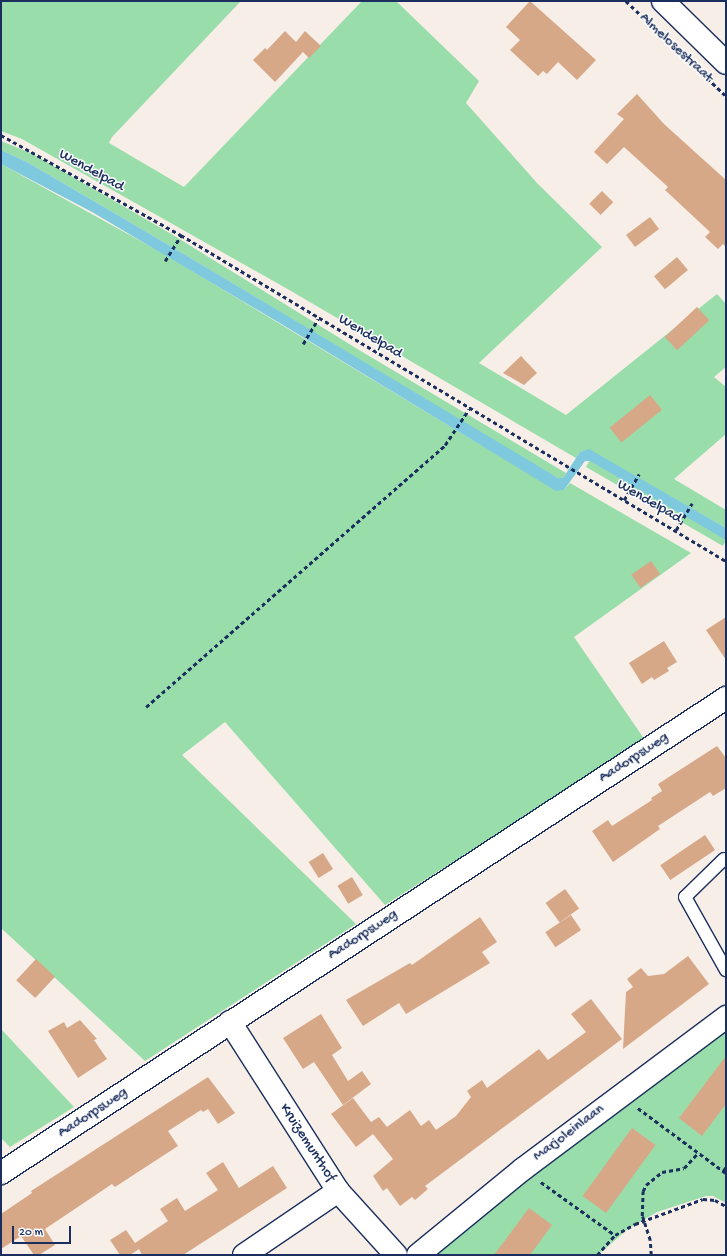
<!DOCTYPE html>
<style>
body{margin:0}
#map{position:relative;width:727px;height:1256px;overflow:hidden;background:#f7eee7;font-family:"Gochi Hand",sans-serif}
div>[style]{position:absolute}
.green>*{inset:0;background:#98ddaa;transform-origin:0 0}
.water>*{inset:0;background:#7ec9de}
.building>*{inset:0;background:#d7a888;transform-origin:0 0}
.path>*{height:2.5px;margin-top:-1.25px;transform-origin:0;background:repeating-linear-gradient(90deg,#1b2f5e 0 4px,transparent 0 7px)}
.roads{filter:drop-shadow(1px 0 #1b2f5e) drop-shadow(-1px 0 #1b2f5e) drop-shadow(0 1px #1b2f5e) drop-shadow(0 -1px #1b2f5e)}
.lane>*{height:12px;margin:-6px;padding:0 6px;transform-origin:6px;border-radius:6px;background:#fff}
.street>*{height:22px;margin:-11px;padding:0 11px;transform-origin:11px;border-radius:11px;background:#fff}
span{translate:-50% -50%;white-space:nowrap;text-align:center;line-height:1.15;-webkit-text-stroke:3px #fff;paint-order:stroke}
.street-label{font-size:15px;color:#1b2f5e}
.frame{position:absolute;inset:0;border:2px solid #1b2f5e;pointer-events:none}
.scale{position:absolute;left:12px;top:1226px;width:59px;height:18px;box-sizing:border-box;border:2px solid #1b2f5e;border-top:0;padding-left:5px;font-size:12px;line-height:14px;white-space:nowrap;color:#1b2f5e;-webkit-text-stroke:3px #fff;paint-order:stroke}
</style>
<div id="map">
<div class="green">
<i style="clip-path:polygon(1px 1px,241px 1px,112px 137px,109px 143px,184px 187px,362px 1px,396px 1px,479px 81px,466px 103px,537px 183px,602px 247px,479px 363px,566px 415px,717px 294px,726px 304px,726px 367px,714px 377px,726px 387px,726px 434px,674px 479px,726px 510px,726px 528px,589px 450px,580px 452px,576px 458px,291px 291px,22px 139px,1px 131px)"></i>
<i style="clip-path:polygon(1px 141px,33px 154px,173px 235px,359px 350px,566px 473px,563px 478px,558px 478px,536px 466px,167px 244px,27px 162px,1px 150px)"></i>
<i style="clip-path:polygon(1px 164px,164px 254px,479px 444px,564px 490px,570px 483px,691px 553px,574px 637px,645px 740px,385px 905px,225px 722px,182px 755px,356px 924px,145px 1061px,1px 928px)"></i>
<i style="left:590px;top:460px;width:158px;height:8px;rotate:30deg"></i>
<i style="clip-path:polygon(1px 1029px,74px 1107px,10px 1147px,1px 1138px)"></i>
<i style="clip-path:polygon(726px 1032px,726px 1203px,713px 1196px,706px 1196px,657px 1212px,628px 1229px,598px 1255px,436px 1255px,442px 1244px,462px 1227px)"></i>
</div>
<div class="water">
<i style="clip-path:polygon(1px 150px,27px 162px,167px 244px,558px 478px,563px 478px,580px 452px,589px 449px,726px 528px,726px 540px,590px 461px,585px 461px,564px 490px,556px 491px,283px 325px,92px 212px,1px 164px)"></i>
</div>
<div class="building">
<i style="clip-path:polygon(530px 1px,596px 60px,577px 80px,558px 62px,547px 74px,543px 71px,538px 76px,510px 50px,520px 40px,506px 27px)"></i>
<i style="clip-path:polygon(285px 31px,296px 42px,305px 31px,321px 46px,309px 58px,303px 52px,275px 82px,253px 60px,265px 48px,267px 50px)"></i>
<i style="clip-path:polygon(637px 94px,664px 124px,726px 180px,726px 247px,723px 244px,718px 249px,705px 237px,710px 232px,665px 190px,668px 187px,624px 147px,607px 164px,594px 152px,624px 119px,617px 114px)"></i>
<i style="left:602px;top:191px;width:16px;height:18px;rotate:45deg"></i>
<i style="left:650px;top:217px;width:15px;height:30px;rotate:53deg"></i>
<i style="left:677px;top:257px;width:17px;height:30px;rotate:50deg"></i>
<i style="left:697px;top:307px;width:18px;height:44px;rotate:47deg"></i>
<i style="clip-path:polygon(521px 356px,537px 373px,524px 385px,503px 373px)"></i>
<i style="left:650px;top:395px;width:19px;height:52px;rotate:51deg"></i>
<i style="left:651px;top:561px;width:16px;height:24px;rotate:55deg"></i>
<i style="clip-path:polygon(726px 617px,726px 660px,706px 630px)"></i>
<i style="clip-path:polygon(664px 641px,677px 662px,667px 668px,669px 671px,654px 680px,652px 677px,642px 684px,629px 663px)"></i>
<i style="clip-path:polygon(717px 746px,726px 758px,726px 788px,713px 796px,710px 792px,658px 826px,660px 829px,613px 862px,592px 831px,608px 820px,612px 826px,652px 800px,651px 798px,662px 791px,658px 784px)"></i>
<i style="left:705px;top:835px;width:18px;height:54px;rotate:56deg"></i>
<i style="left:323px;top:853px;width:19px;height:17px;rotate:58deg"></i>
<i style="left:352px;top:877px;width:21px;height:17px;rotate:59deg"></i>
<i style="left:565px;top:889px;width:24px;height:24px;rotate:54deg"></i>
<i style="left:571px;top:915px;width:18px;height:31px;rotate:56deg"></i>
<i style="clip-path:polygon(480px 917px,497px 942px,482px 952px,490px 963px,406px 1014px,399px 1003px,363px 1026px,346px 1000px,410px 963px,412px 965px)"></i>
<i style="clip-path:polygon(688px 956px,709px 984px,623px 1049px,626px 992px,633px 987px,627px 979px,641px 968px,648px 976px,664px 974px)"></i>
<i style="left:36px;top:959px;width:26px;height:29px;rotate:43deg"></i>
<i style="clip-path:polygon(591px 999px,622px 1039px,425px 1186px,428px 1189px,415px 1200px,412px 1197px,400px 1206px,387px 1188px,383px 1191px,373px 1176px,393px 1159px,373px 1134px,356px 1147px,331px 1114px,353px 1098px,371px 1122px,379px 1117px,387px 1127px,410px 1110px,421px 1126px,429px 1120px,436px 1130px,456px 1116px,471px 1097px,467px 1091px,482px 1080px,487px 1088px,539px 1049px,548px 1060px,586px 1032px,571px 1014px)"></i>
<i style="clip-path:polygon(321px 1014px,342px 1048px,332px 1055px,348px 1081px,362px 1071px,371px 1084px,343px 1105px,314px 1062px,303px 1069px,283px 1038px)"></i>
<i style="clip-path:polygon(80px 1020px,97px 1039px,94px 1040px,107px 1059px,78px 1078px,48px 1031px,64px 1022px,67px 1028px)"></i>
<i style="clip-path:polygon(726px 1056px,726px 1104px,702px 1136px,679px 1118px)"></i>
<i style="clip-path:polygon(208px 1077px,235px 1113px,218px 1124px,208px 1109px,203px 1112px,201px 1110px,168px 1131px,178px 1146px,115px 1187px,112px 1184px,45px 1229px,55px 1245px,39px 1255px,34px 1255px,21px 1236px,1px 1249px,1px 1214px,32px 1193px,31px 1191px)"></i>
<i style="left:632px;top:1128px;width:29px;height:84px;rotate:36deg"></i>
<i style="clip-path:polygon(223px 1162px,239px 1188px,273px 1166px,287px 1188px,183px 1255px,142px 1255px,139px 1249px,130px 1255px,120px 1255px,110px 1240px,126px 1230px,135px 1243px,168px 1221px,160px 1209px,177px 1198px,185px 1211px,218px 1190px,206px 1173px)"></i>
<i style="clip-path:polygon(529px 1208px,552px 1225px,530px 1255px,494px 1255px)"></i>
</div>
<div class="path">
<i style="left:626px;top:1px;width:138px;rotate:43.5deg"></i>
<i style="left:1px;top:135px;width:206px;rotate:29.1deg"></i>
<i style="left:181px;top:235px;width:635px;rotate:30.89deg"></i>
<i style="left:165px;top:261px;width:31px;rotate:-58deg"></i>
<i style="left:303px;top:344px;width:29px;rotate:-59deg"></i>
<i style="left:624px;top:500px;width:30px;rotate:-60deg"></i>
<i style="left:676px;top:530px;width:31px;rotate:-59deg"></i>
<i style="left:146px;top:707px;width:398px;rotate:-41.2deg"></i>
<i style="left:445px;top:445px;width:43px;rotate:-56.3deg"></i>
<i style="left:638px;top:1108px;width:109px;rotate:36.5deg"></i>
<i style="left:723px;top:1171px;width:5px;rotate:-53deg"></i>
<i style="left:541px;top:1182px;width:91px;rotate:35.6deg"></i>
<i style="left:597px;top:1255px;width:27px;rotate:-48deg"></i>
<i style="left:615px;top:1235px;width:23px;rotate:-29deg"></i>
<i style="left:635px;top:1224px;width:72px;rotate:-20.2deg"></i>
<i style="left:703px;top:1199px;width:12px;rotate:5deg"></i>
<i style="left:715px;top:1200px;width:13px;rotate:29deg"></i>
<i style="left:651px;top:1255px;width:15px;rotate:-94deg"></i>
<i style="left:650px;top:1240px;width:25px;rotate:-108deg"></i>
<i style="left:642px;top:1216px;width:25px;rotate:-88deg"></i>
<i style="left:643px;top:1191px;width:7px;rotate:-63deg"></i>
<i style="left:646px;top:1185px;width:21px;rotate:-39deg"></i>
<i style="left:662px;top:1172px;width:22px;rotate:-10deg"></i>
<i style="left:684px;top:1168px;width:21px;rotate:-47deg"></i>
</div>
<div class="roads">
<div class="lane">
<i style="left:724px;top:859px;width:54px;rotate:135.7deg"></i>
<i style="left:685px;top:897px;width:84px;rotate:60.7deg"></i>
</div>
<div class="street">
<i style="left:663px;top:1px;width:88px;rotate:44.5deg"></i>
<i style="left:230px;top:1022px;width:201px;rotate:57.4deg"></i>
<i style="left:338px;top:1191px;width:86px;rotate:47.8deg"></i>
<i style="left:1px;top:1173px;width:867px;rotate:-33.23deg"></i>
<i style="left:244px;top:1255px;width:114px;rotate:-34.2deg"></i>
<i style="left:418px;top:1255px;width:136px;rotate:-39.3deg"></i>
<i style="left:523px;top:1169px;width:254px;rotate:-36.8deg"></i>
</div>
</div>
<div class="street-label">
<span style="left:676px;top:48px;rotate:43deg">Almelosestraat</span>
<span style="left:91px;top:171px;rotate:29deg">Wendelpad</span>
<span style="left:370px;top:337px;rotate:31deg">Wendelpad</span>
<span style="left:649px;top:502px;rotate:30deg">Wendelpad</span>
<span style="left:634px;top:758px;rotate:-33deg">Aadorpsweg</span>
<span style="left:363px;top:935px;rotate:-33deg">Aadorpsweg</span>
<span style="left:93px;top:1113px;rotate:-33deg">Aadorpsweg</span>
<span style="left:569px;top:1133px;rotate:-37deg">Marjoleinlaan</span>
<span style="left:307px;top:1143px;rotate:57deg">Kruizemunthof</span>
</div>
<div class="frame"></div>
<div class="scale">20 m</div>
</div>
